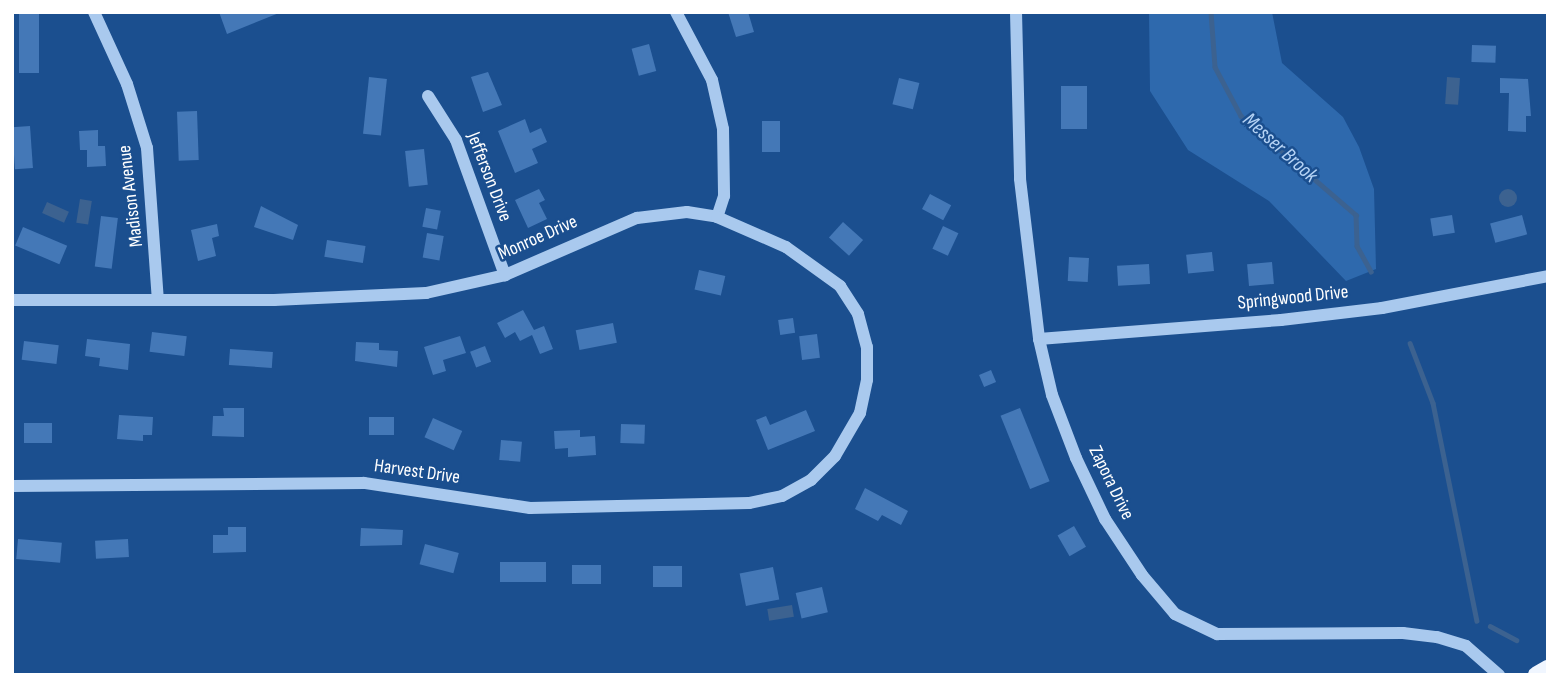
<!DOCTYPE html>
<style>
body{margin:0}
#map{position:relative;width:1560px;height:687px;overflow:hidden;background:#1b4f8f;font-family:"Sofia Sans Condensed",sans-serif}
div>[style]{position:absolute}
.green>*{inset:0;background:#2e69ad}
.water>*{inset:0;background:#3c6290;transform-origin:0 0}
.round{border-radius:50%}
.stream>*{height:4.5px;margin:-2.25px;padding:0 2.25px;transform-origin:2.25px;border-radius:2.25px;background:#3c6290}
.building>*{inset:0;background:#4478b7;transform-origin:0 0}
.minor>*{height:12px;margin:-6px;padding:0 6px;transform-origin:6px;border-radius:6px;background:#a9c9ee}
.major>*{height:18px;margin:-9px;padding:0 9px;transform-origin:9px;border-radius:9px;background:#f0f6ff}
span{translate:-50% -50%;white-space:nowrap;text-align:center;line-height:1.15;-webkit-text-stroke:5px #1b4f8f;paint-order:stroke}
.street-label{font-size:19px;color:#fff}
.water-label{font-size:21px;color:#b5d3f5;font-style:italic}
.frame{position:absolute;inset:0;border:14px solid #fff;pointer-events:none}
</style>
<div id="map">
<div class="green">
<i style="clip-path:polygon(1149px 12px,1272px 12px,1282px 63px,1343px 117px,1359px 147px,1374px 189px,1376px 269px,1346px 281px,1269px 201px,1188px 150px,1150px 91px)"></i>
</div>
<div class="water">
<i style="left:1447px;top:77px;width:13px;height:27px;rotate:4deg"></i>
<i class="round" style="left:1499px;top:189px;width:18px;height:18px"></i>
<i style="left:80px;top:199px;width:12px;height:24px;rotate:9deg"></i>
<i style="left:47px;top:202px;width:24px;height:12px;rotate:24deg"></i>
<i style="left:792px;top:605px;width:12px;height:25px;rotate:81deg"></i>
</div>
<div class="stream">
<i style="left:1211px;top:12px;width:55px;rotate:85.8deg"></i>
<i style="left:1215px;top:67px;width:55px;rotate:62deg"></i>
<i style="left:1241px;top:116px;width:152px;rotate:40.7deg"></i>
<i style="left:1356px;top:215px;width:31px;rotate:88deg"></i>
<i style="left:1357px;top:246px;width:29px;rotate:61deg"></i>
<i style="left:1410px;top:343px;width:64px;rotate:69deg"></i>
<i style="left:1433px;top:403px;width:222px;rotate:78.6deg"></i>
<i style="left:1490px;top:626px;width:30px;rotate:28deg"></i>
</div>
<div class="building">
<i style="left:19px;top:12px;width:20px;height:61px"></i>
<i style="clip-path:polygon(219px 12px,278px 12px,279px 13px,227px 34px)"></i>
<i style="clip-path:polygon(728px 12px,748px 12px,754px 32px,736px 37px)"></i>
<i style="left:649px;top:44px;width:28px;height:18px;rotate:75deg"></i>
<i style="left:1472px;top:45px;width:24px;height:17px;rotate:2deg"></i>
<i style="clip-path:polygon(488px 72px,502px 105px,483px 112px,471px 77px)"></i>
<i style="left:369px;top:77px;width:18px;height:57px;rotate:6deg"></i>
<i style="left:899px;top:78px;width:21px;height:27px;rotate:14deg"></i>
<i style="clip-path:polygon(1500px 78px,1528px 79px,1531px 116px,1526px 116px,1526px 132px,1508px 131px,1509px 93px,1500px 93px)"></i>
<i style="left:1061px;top:86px;width:26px;height:43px"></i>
<i style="left:197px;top:111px;width:49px;height:20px;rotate:88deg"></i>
<i style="clip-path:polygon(525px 119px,530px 133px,541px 128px,547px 142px,532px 149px,538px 163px,515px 173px,498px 131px)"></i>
<i style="left:762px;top:121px;width:18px;height:31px"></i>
<i style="left:30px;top:126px;width:42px;height:18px;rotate:86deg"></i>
<i style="clip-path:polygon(98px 130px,98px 146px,105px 146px,106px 166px,87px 167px,87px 150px,80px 150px,79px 131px)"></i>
<i style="left:424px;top:149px;width:36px;height:19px;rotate:84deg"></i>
<i style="clip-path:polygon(539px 189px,545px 200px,539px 203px,547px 219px,528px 228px,515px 200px)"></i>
<i style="left:930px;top:194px;width:24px;height:17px;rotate:28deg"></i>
<i style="clip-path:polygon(261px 206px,298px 225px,293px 240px,254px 227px)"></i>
<i style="left:426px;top:208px;width:15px;height:19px;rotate:11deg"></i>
<i style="left:1452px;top:215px;width:18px;height:22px;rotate:81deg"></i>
<i style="left:1522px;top:215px;width:20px;height:33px;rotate:75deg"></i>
<i style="left:101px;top:216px;width:17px;height:51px;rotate:7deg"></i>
<i style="left:843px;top:222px;width:27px;height:21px;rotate:42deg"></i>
<i style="clip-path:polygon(217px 224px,219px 236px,212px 238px,216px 256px,198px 261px,191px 230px)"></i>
<i style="left:943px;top:226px;width:17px;height:25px;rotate:25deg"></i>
<i style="left:23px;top:227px;width:48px;height:20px;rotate:23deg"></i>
<i style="left:427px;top:233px;width:17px;height:25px;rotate:10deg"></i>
<i style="left:327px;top:240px;width:39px;height:17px;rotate:9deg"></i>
<i style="left:1212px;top:252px;width:19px;height:26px;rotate:84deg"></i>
<i style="left:1069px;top:257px;width:20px;height:24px;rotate:3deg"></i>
<i style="left:1272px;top:262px;width:22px;height:25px;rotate:85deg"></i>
<i style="left:1149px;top:264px;width:20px;height:32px;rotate:87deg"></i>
<i style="left:699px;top:270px;width:27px;height:20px;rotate:13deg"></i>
<i style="clip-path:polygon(523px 310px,534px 330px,544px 326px,553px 349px,540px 354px,532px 335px,520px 341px,515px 332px,505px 338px,497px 323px)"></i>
<i style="left:793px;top:318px;width:15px;height:15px;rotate:82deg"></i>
<i style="left:613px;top:323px;width:20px;height:38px;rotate:79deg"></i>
<i style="left:152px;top:332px;width:35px;height:20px;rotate:7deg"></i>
<i style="left:817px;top:334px;width:24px;height:18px;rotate:83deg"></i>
<i style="clip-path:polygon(460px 336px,466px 353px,443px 360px,446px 371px,433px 375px,424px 347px)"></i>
<i style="clip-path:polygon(87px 339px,130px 344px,128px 370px,99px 366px,100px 358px,85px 356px)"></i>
<i style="left:24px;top:341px;width:35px;height:19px;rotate:7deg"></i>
<i style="clip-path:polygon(356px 342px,379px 343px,379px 350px,398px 351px,397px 367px,355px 361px)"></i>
<i style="left:485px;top:346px;width:17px;height:16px;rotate:69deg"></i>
<i style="left:230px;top:349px;width:43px;height:16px;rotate:4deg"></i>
<i style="left:991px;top:370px;width:13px;height:13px;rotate:67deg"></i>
<i style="clip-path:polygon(223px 408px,244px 408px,244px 437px,212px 436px,213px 416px,224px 416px)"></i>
<i style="left:1020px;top:408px;width:79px;height:21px;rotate:68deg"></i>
<i style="clip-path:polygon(806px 410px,815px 431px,768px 450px,756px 420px,766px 416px,770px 425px)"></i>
<i style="clip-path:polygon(119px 415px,153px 417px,152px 435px,143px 435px,143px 441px,117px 439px)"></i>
<i style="left:369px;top:417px;width:25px;height:18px"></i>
<i style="left:433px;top:418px;width:32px;height:21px;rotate:24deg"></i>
<i style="left:24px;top:423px;width:28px;height:20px"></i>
<i style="left:621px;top:424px;width:24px;height:19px;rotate:2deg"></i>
<i style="clip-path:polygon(580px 430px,580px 437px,595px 436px,596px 455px,568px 457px,568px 448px,555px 449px,554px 431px)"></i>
<i style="left:501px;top:440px;width:21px;height:20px;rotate:5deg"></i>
<i style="clip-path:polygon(865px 488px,908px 511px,901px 525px,882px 515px,878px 521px,855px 509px)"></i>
<i style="left:1074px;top:526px;width:24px;height:19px;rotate:60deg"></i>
<i style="clip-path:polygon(228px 527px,246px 527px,246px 552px,213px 553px,213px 535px,228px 535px)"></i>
<i style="clip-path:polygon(361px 528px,403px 530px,402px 545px,360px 546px)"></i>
<i style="left:18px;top:539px;width:44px;height:20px;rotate:5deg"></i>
<i style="left:128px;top:539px;width:18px;height:33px;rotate:87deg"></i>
<i style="left:425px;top:544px;width:35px;height:21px;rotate:15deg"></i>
<i style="left:500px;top:562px;width:46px;height:20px"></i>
<i style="left:601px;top:565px;width:19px;height:29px;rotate:90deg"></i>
<i style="left:653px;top:566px;width:29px;height:21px"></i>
<i style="left:773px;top:567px;width:33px;height:34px;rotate:79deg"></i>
<i style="left:822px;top:587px;width:26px;height:27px;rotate:77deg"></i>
</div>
<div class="minor">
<i style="left:94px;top:12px;width:79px;rotate:65.4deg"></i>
<i style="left:127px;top:84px;width:67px;rotate:72.6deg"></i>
<i style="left:147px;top:148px;width:152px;rotate:85.9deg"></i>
<i style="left:676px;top:12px;width:77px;rotate:62.1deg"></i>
<i style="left:712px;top:80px;width:50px;rotate:77.3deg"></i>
<i style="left:723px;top:129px;width:67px;rotate:89.1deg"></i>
<i style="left:724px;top:196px;width:22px;rotate:108deg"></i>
<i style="left:1016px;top:12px;width:167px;rotate:88.6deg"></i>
<i style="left:1020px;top:179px;width:161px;rotate:83.2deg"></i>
<i style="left:1039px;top:339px;width:57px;rotate:76.9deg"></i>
<i style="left:1052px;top:395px;width:67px;rotate:69.1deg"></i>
<i style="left:1076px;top:458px;width:68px;rotate:64.6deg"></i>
<i style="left:1105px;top:519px;width:67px;rotate:56.5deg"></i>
<i style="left:1142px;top:575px;width:51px;rotate:49.8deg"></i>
<i style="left:1175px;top:614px;width:47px;rotate:25.5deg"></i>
<i style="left:1217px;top:634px;width:186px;rotate:-0.3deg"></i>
<i style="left:1403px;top:633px;width:34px;rotate:7deg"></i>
<i style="left:1437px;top:637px;width:30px;rotate:17deg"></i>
<i style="left:1466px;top:646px;width:44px;rotate:41.3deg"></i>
<i style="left:428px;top:96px;width:52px;rotate:57.5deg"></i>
<i style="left:456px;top:140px;width:144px;rotate:70.1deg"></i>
<i style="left:12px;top:300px;width:262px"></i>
<i style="left:274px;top:300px;width:152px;rotate:-2.6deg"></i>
<i style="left:426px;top:293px;width:81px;rotate:-12.8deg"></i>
<i style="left:505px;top:275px;width:144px;rotate:-23.4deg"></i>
<i style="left:637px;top:218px;width:50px;rotate:-6.8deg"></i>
<i style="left:687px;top:212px;width:30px;rotate:9deg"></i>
<i style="left:717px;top:217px;width:75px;rotate:23.5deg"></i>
<i style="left:786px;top:247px;width:67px;rotate:35.8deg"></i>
<i style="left:840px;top:286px;width:33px;rotate:57deg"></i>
<i style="left:858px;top:314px;width:34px;rotate:75deg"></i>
<i style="left:867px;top:347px;width:33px;rotate:90deg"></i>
<i style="left:867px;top:380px;width:34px;rotate:102deg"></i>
<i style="left:860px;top:413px;width:50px;rotate:120.2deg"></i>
<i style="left:835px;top:456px;width:34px;rotate:135deg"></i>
<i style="left:811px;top:480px;width:33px;rotate:151deg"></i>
<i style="left:782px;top:496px;width:34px;rotate:168deg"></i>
<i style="left:749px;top:503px;width:219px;rotate:178.7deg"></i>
<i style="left:530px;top:508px;width:168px;rotate:-171.4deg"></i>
<i style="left:364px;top:483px;width:352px;rotate:179.5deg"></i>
<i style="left:1039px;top:339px;width:243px;rotate:-4.5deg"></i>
<i style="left:1281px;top:320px;width:102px;rotate:-6.8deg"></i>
<i style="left:1382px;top:308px;width:169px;rotate:-10.9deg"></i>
</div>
<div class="major">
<i style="left:1537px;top:675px;width:13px;rotate:-29deg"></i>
</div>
<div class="street-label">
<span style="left:489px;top:177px;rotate:69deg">Jefferson Drive</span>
<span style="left:131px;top:196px;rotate:-97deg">Madison Avenue</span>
<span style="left:538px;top:238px;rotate:-24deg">Monroe Drive</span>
<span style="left:1293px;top:298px;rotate:-6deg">Springwood Drive</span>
<span style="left:417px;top:472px;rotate:8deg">Harvest Drive</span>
<span style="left:1111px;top:483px;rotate:64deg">Zapora Drive</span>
</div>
<div class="water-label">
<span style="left:1280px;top:148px;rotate:42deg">Messer Brook</span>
</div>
<div class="frame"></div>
</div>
